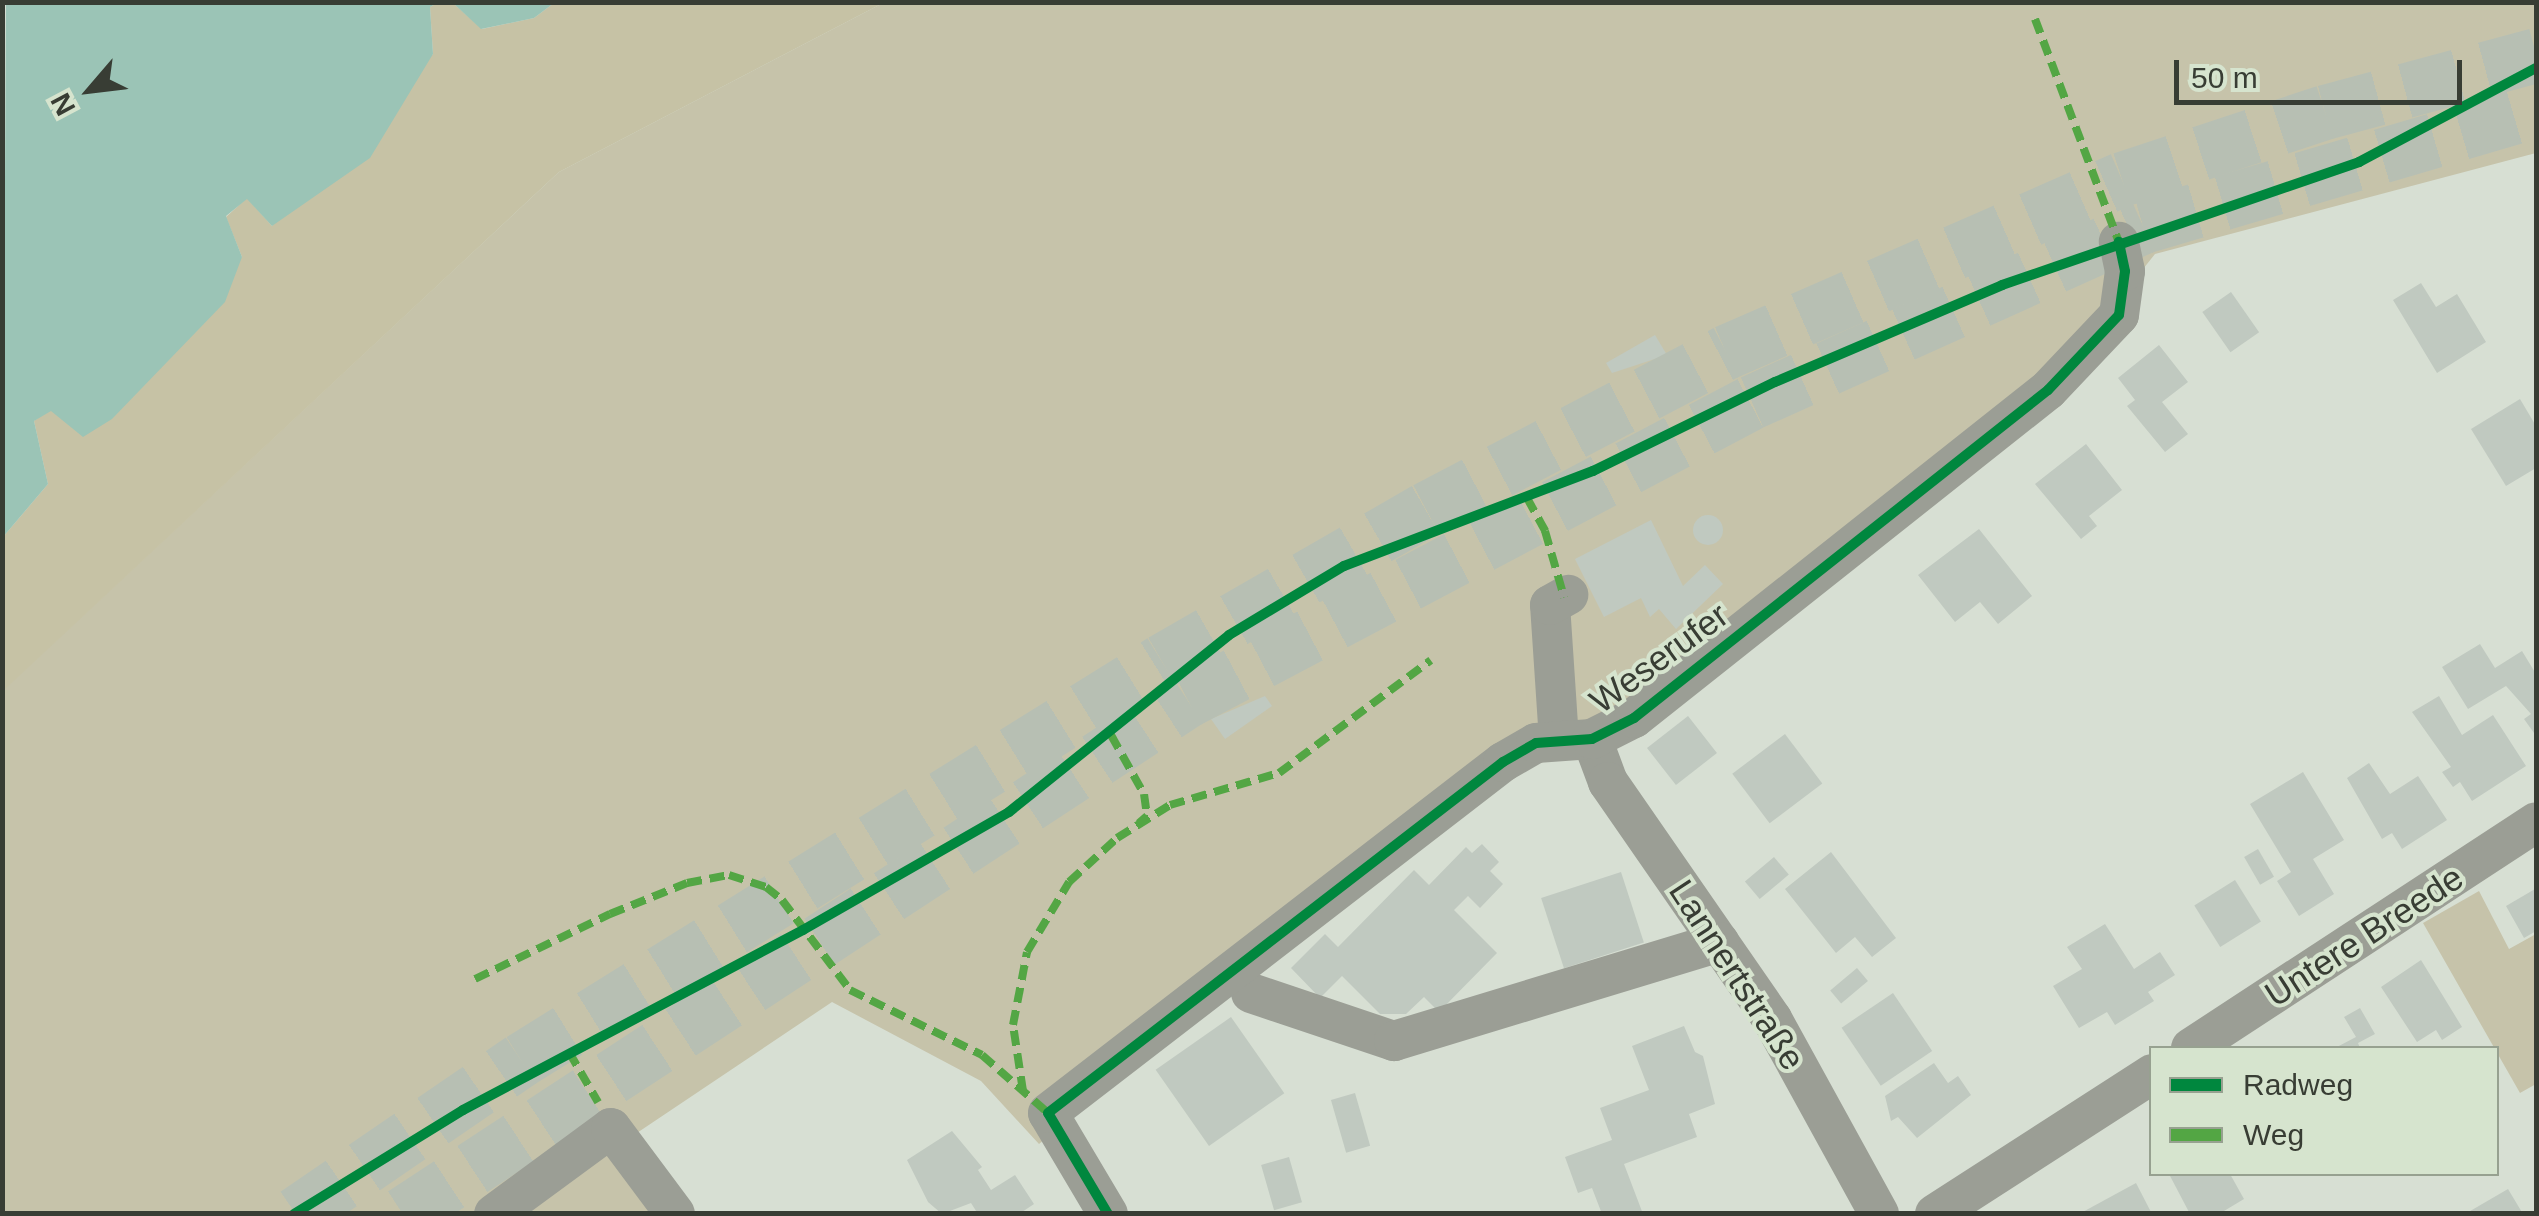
<!DOCTYPE html>
<meta charset="utf-8">
<style>
body{margin:0}
#map{position:relative;width:2539px;height:1216px;overflow:hidden;background:#d7dfd3;font-family:Helvetica,sans-serif}
div>[style]{position:absolute}
.green>*{inset:0;background:#c6c3aa}
.forest>*{inset:0;background:#c6c2a5}
.water>*{inset:0;background:#9bc4b6}
.building>*{inset:0;background:#c0c9c0;transform-origin:0 0}
.round{border-radius:50%}
.highway-tunnel>*{height:55px;margin-top:-27.5px;transform-origin:0;background:repeating-linear-gradient(90deg,#b7bfb3 0 55px,transparent 0 83px)}
.minor>*{height:40px;margin:-20px;padding:0 20px;transform-origin:20px;border-radius:20px;background:#9b9e95}
.quiet>*{height:8px;margin-top:-4px;transform-origin:0;background:repeating-linear-gradient(90deg,#53a644 0 15px,transparent 0 23px)}
.cycleway>*{height:10px;margin:-5px;padding:0 5px;transform-origin:5px;border-radius:5px;background:#00873e}
span{translate:-50% -50%;white-space:nowrap;text-align:center;line-height:1.15;-webkit-text-stroke:8px #d6e4ce;paint-order:stroke}
.street-label{font-size:35px;color:#383d34}
.frame{position:absolute;inset:0;border:5px solid #383d34;pointer-events:none}
.legend{position:absolute;left:2149px;top:1046px;width:350px;height:130px;box-sizing:border-box;background:#d6e4ce;border:2px solid #97a190;margin:0;padding:12px 18px;list-style:none;font-size:30px;color:#383d34}
.legend li{display:flex;align-items:center;gap:20px;height:50px}
.legend b{width:50px;border:2px solid #97a190}
.north{position:absolute;left:40px;top:40px;width:100px;height:100px;-webkit-text-stroke:8px #d6e4ce;paint-order:stroke;rotate:242deg;font-size:28px;font-weight:700;line-height:40px;text-align:center;color:#383d34}
.north::after{content:'';display:block;margin:auto;width:35px;height:45px;background:#383d34;clip-path:polygon(50% 0,100% 100%,50% 72%,0 100%)}
.scale{position:absolute;left:2174px;top:60px;width:288px;height:45px;box-sizing:border-box;border:5px solid #383d34;border-top:0;padding-left:12px;font-size:30px;line-height:35px;white-space:nowrap;color:#383d34;-webkit-text-stroke:8px #d6e4ce;paint-order:stroke}
</style>
<div id="map">
<div class="green">
<i style="clip-path:polygon(883px 3px,2536px 3px,2536px 153px,2155px 254px,2056px 378px,1601px 742px,1518px 749px,1039px 1144px,981px 1081px,832px 1002px,616px 1147px,662px 1213px,3px 1213px,2px 691px,559px 172px)"></i>
<i style="clip-path:polygon(2479px 891px,2509px 949px,2536px 934px,2536px 1084px,2520px 1093px,2423px 923px)"></i>
</div>
<div class="forest">
<i style="clip-path:polygon(437px 3px,453px 3px,482px 29px,534px 18px,554px 3px,883px 3px,559px 172px,3px 691px,3px 537px,48px 484px,34px 421px,242px 257px,226px 217px,247px 198px,272px 226px,433px 54px,430px 7px)"></i>
</div>
<div class="water">
<i style="clip-path:polygon(6px 3px,437px 3px,430px 7px,433px 54px,370px 158px,272px 226px,247px 199px,226px 216px,242px 257px,225px 302px,112px 419px,83px 437px,51px 411px,34px 421px,48px 484px,3px 537px)"></i>
<i style="clip-path:polygon(453px 3px,554px 3px,534px 18px,481px 29px)"></i>
</div>
<div class="building">
<i style="clip-path:polygon(2421px 283px,2436px 307px,2457px 294px,2486px 342px,2437px 373px,2393px 300px)"></i>
<i style="left:2231px;top:292px;width:49px;height:35px;rotate:55deg"></i>
<i style="clip-path:polygon(1655px 335px,1667px 355px,1612px 373px,1606px 363px)"></i>
<i style="clip-path:polygon(2159px 345px,2188px 382px,2162px 402px,2188px 434px,2165px 452px,2127px 406px,2135px 400px,2118px 378px)"></i>
<i style="clip-path:polygon(2520px 399px,2536px 426px,2536px 468px,2506px 486px,2471px 429px)"></i>
<i style="clip-path:polygon(2086px 444px,2122px 490px,2089px 516px,2097px 526px,2081px 539px,2035px 484px)"></i>
<i class="round" style="left:1693px;top:515px;width:30px;height:30px"></i>
<i style="clip-path:polygon(1651px 520px,1683px 586px,1705px 565px,1723px 584px,1676px 629px,1659px 609px,1650px 617px,1641px 598px,1604px 617px,1575px 559px)"></i>
<i style="clip-path:polygon(1979px 529px,2032px 596px,1998px 624px,1980px 602px,1955px 622px,1918px 575px)"></i>
<i style="clip-path:polygon(2480px 644px,2495px 668px,2522px 651px,2536px 674px,2534px 733px,2524px 719px,2531px 714px,2506px 686px,2468px 709px,2442px 667px)"></i>
<i style="clip-path:polygon(1265px 696px,1272px 706px,1225px 739px,1211px 719px)"></i>
<i style="clip-path:polygon(2439px 696px,2462px 735px,2493px 715px,2526px 766px,2472px 801px,2460px 782px,2453px 787px,2442px 772px,2451px 767px,2412px 712px)"></i>
<i style="left:1688px;top:716px;width:47px;height:52px;rotate:52deg"></i>
<i style="left:1785px;top:734px;width:62px;height:66px;rotate:53deg"></i>
<i style="clip-path:polygon(2369px 763px,2390px 794px,2418px 776px,2447px 820px,2402px 849px,2392px 833px,2382px 839px,2347px 778px)"></i>
<i style="clip-path:polygon(2303px 772px,2344px 840px,2313px 859px,2334px 894px,2299px 916px,2277px 881px,2291px 872px,2250px 804px)"></i>
<i style="clip-path:polygon(1482px 844px,1499px 862px,1490px 871px,1503px 884px,1480px 908px,1468px 896px,1454px 910px,1497px 953px,1439px 1012px,1424px 997px,1406px 1014px,1380px 1014px,1342px 976px,1320px 998px,1291px 968px,1325px 934px,1338px 947px,1414px 870px,1429px 885px,1466px 847px,1472px 853px)"></i>
<i style="left:2258px;top:849px;width:32px;height:16px;rotate:60deg"></i>
<i style="clip-path:polygon(1831px 852px,1896px 938px,1872px 957px,1855px 937px,1836px 953px,1785px 889px)"></i>
<i style="left:1774px;top:857px;width:23px;height:38px;rotate:50deg"></i>
<i style="left:1621px;top:872px;width:74px;height:84px;rotate:72deg"></i>
<i style="left:2235px;top:880px;width:49px;height:48px;rotate:58deg"></i>
<i style="clip-path:polygon(2535px 889px,2536px 931px,2524px 938px,2506px 906px)"></i>
<i style="clip-path:polygon(2105px 924px,2134px 969px,2160px 952px,2175px 975px,2148px 992px,2154px 1001px,2115px 1025px,2107px 1012px,2079px 1028px,2053px 986px,2082px 969px,2067px 947px)"></i>
<i style="clip-path:polygon(2421px 960px,2462px 1027px,2442px 1040px,2436px 1030px,2417px 1042px,2381px 987px)"></i>
<i style="left:1857px;top:968px;width:17px;height:35px;rotate:50deg"></i>
<i style="left:1893px;top:993px;width:70px;height:62px;rotate:56deg"></i>
<i style="clip-path:polygon(2360px 1008px,2375px 1034px,2358px 1043px,2360px 1048px,2335px 1048px,2356px 1037px,2344px 1017px)"></i>
<i style="left:1231px;top:1017px;width:93px;height:92px;rotate:55deg"></i>
<i style="clip-path:polygon(1684px 1026px,1695px 1052px,1703px 1056px,1715px 1104px,1689px 1114px,1697px 1137px,1624px 1164px,1643px 1214px,1602px 1214px,1592px 1188px,1578px 1193px,1565px 1157px,1612px 1140px,1600px 1108px,1649px 1090px,1632px 1046px)"></i>
<i style="clip-path:polygon(1934px 1063px,1948px 1083px,1958px 1076px,1971px 1095px,1917px 1138px,1898px 1117px,1891px 1121px,1885px 1096px)"></i>
<i style="left:1355px;top:1093px;width:55px;height:25px;rotate:74deg"></i>
<i style="clip-path:polygon(952px 1131px,982px 1167px,978px 1170px,991px 1190px,1015px 1175px,1034px 1204px,1019px 1214px,978px 1214px,971px 1203px,942px 1214px,928px 1202px,907px 1160px)"></i>
<i style="left:1289px;top:1157px;width:47px;height:29px;rotate:74deg"></i>
<i style="clip-path:polygon(2169px 1174px,2230px 1174px,2244px 1199px,2219px 1214px,2190px 1214px)"></i>
<i style="clip-path:polygon(2136px 1183px,2152px 1214px,2079px 1214px)"></i>
<i style="clip-path:polygon(2508px 1189px,2523px 1214px,2465px 1214px)"></i>
</div>
<div class="highway-tunnel">
<i style="left:296px;top:1214px;width:273px;rotate:-34.4deg"></i>
<i style="left:521px;top:1060px;width:755px;rotate:-31.9deg"></i>
<i style="left:1162px;top:661px;width:305px;rotate:-29.9deg"></i>
<i style="left:1426px;top:509px;width:339px;rotate:-27.6deg"></i>
<i style="left:1726px;top:352px;width:432px;rotate:-23.6deg"></i>
<i style="left:2122px;top:179px;width:214px;rotate:-18.3deg"></i>
<i style="left:2325px;top:112px;width:219px;rotate:-15.1deg"></i>
<i style="left:403px;top:1214px;width:938px;rotate:-33.22deg"></i>
<i style="left:1188px;top:700px;width:638px;rotate:-27.85deg"></i>
<i style="left:1752px;top:402px;width:429px;rotate:-24.2deg"></i>
<i style="left:2143px;top:226px;width:410px;rotate:-16.4deg"></i>
</div>
<div class="minor">
<i style="left:1592px;top:739px;width:46px;rotate:69.6deg"></i>
<i style="left:1608px;top:782px;width:288px;rotate:55.3deg"></i>
<i style="left:1772px;top:1019px;width:222px;rotate:61.2deg"></i>
<i style="left:1559px;top:740px;width:135px;rotate:-93.8deg"></i>
<i style="left:1550px;top:605px;width:21px;rotate:-29deg"></i>
<i style="left:1251px;top:993px;width:151px;rotate:18.6deg"></i>
<i style="left:1394px;top:1041px;width:340px;rotate:-16.9deg"></i>
<i style="left:2191px;top:1048px;width:412px;rotate:-33.2deg"></i>
<i style="left:494px;top:1214px;width:145px;rotate:-36.3deg"></i>
<i style="left:611px;top:1128px;width:107px;rotate:53.3deg"></i>
<i style="left:1108px;top:1214px;width:117px;rotate:-120.7deg"></i>
<i style="left:1048px;top:1113px;width:575px;rotate:-37.65deg"></i>
<i style="left:1503px;top:762px;width:38px;rotate:-30deg"></i>
<i style="left:1536px;top:743px;width:56px;rotate:-4.1deg"></i>
<i style="left:1592px;top:739px;width:47px;rotate:-26.6deg"></i>
<i style="left:1634px;top:718px;width:528px;rotate:-38.39deg"></i>
<i style="left:2048px;top:390px;width:103px;rotate:-46.6deg"></i>
<i style="left:2119px;top:315px;width:44px;rotate:-82.2deg"></i>
<i style="left:2125px;top:271px;width:30px;rotate:-102deg"></i>
<i style="left:1935px;top:1214px;width:258px;rotate:-32.8deg"></i>
</div>
<div class="quiet">
<i style="left:2035px;top:19px;width:238px;rotate:69.4deg"></i>
<i style="left:1527px;top:498px;width:38px;rotate:61deg"></i>
<i style="left:1545px;top:531px;width:69px;rotate:73.9deg"></i>
<i style="left:1111px;top:735px;width:68px;rotate:60.8deg"></i>
<i style="left:1144px;top:794px;width:22px;rotate:82deg"></i>
<i style="left:1147px;top:816px;width:11px;rotate:139deg"></i>
<i style="left:475px;top:979px;width:150px;rotate:-25.7deg"></i>
<i style="left:610px;top:914px;width:83px;rotate:-21.9deg"></i>
<i style="left:687px;top:883px;width:43px;rotate:-10.8deg"></i>
<i style="left:729px;top:875px;width:39px;rotate:18deg"></i>
<i style="left:766px;top:887px;width:21px;rotate:39deg"></i>
<i style="left:782px;top:900px;width:113px;rotate:52.9deg"></i>
<i style="left:850px;top:990px;width:147px;rotate:26.2deg"></i>
<i style="left:982px;top:1055px;width:88px;rotate:41.3deg"></i>
<i style="left:569px;top:1052px;width:58px;rotate:59.9deg"></i>
<i style="left:1023px;top:1091px;width:67px;rotate:-98.6deg"></i>
<i style="left:1013px;top:1025px;width:74px;rotate:-79.1deg"></i>
<i style="left:1027px;top:952px;width:82px;rotate:-59deg"></i>
<i style="left:1069px;top:882px;width:65px;rotate:-42.5deg"></i>
<i style="left:1117px;top:838px;width:62px;rotate:-31.9deg"></i>
<i style="left:1170px;top:805px;width:114px;rotate:-16.4deg"></i>
<i style="left:1279px;top:773px;width:189px;rotate:-36.6deg"></i>
</div>
<div class="cycleway">
<i style="left:294px;top:1214px;width:198px;rotate:-31.6deg"></i>
<i style="left:463px;top:1110px;width:385px;rotate:-27.9deg"></i>
<i style="left:803px;top:930px;width:237px;rotate:-29.8deg"></i>
<i style="left:1009px;top:812px;width:282px;rotate:-38.8deg"></i>
<i style="left:1229px;top:635px;width:134px;rotate:-31deg"></i>
<i style="left:1344px;top:566px;width:267px;rotate:-20.9deg"></i>
<i style="left:1593px;top:471px;width:203px;rotate:-26.1deg"></i>
<i style="left:1775px;top:382px;width:247px;rotate:-23.1deg"></i>
<i style="left:2002px;top:285px;width:378px;rotate:-19deg"></i>
<i style="left:2359px;top:162px;width:200px;rotate:-28deg"></i>
<i style="left:1108px;top:1214px;width:117px;rotate:-120.7deg"></i>
<i style="left:1048px;top:1113px;width:575px;rotate:-37.65deg"></i>
<i style="left:1503px;top:762px;width:38px;rotate:-30deg"></i>
<i style="left:1536px;top:743px;width:56px;rotate:-4.1deg"></i>
<i style="left:1592px;top:739px;width:47px;rotate:-26.6deg"></i>
<i style="left:1634px;top:718px;width:528px;rotate:-38.39deg"></i>
<i style="left:2048px;top:390px;width:103px;rotate:-46.6deg"></i>
<i style="left:2119px;top:315px;width:44px;rotate:-82.2deg"></i>
<i style="left:2125px;top:271px;width:30px;rotate:-102deg"></i>
</div>
<div class="street-label">
<span style="left:1659px;top:658px;rotate:-36deg">Weserufer</span>
<span style="left:2364px;top:936px;rotate:-33deg">Untere Breede</span>
<span style="left:1737px;top:975px;rotate:57deg">Lannertstraße</span>
</div>
<div class="frame"></div>
<ul class="legend">
<li><b style="height:12px;background:#00873e"></b>Radweg</li>
<li><b style="height:12px;background:#53a644"></b>Weg</li>
</ul>
<div class="north">N</div>
<div class="scale">50 m</div>
</div>
